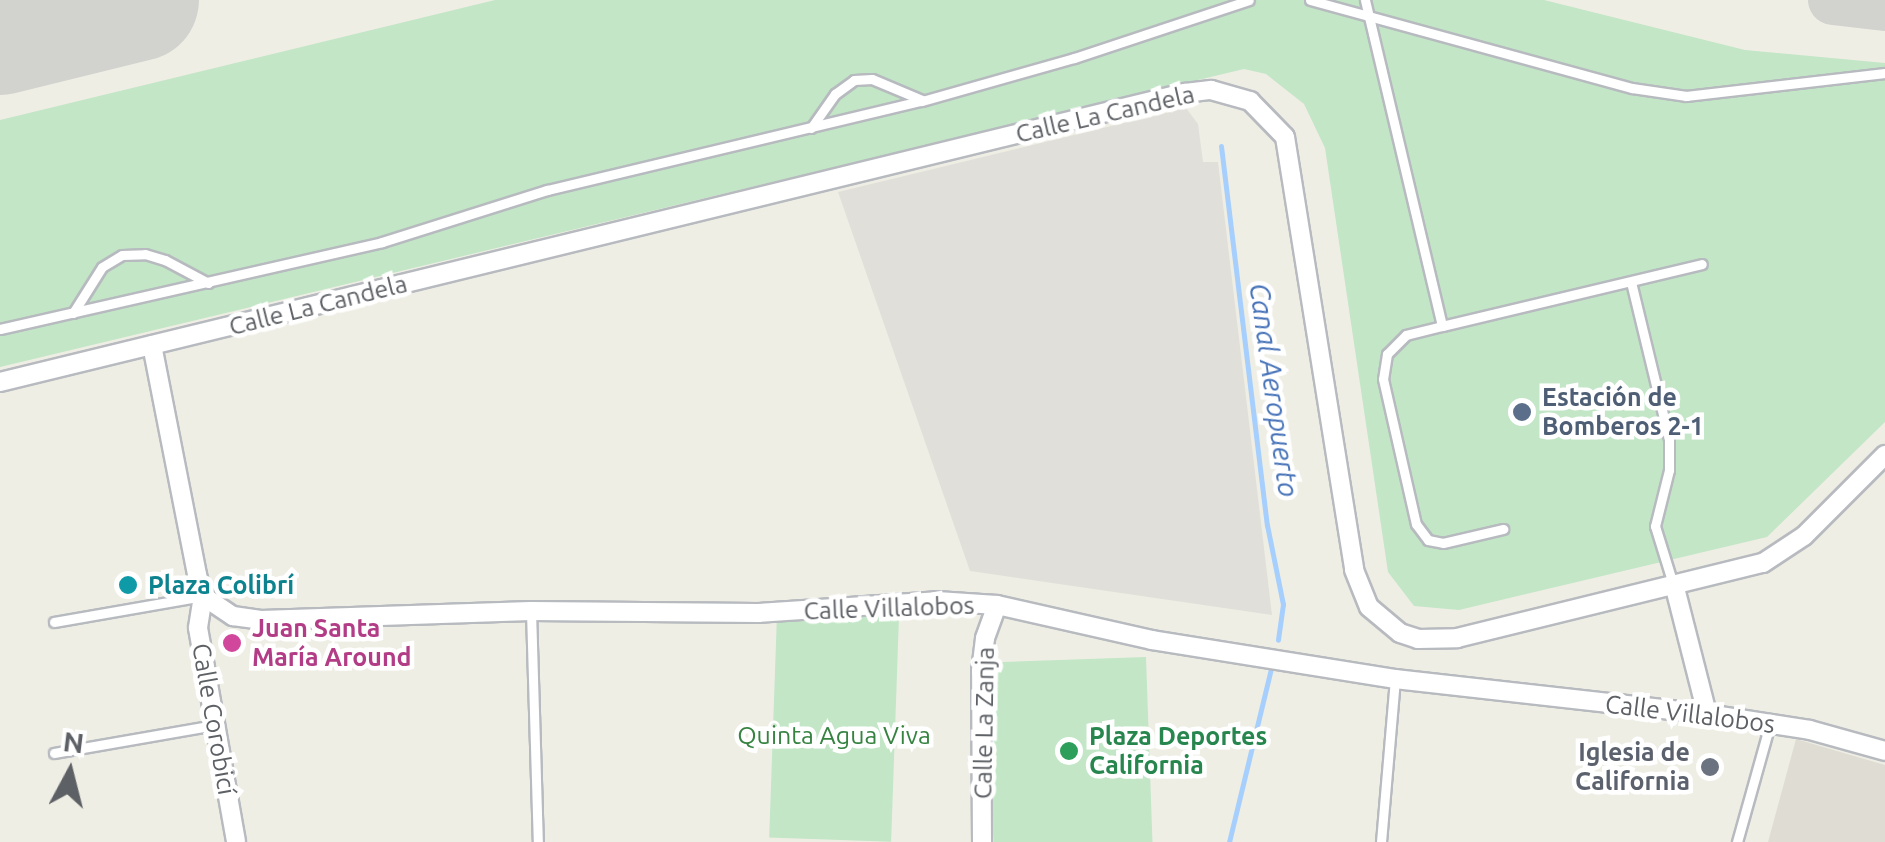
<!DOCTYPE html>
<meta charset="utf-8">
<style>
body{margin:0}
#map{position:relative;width:1885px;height:842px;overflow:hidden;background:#efeee5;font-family:Ubuntu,sans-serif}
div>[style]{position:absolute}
.industrial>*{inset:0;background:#e1dfd9}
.education>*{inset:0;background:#dfddd3}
.green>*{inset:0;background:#c2e6c6;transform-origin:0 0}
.stream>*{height:5px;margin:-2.5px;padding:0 2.5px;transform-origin:2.5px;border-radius:2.5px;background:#a7cffd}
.taxiway>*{height:50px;margin:-25px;padding:0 25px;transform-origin:25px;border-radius:25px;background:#d2d2ce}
.runway>*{height:122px;margin:-61px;padding:0 61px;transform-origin:61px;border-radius:61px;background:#d2d2ce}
.roads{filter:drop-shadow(2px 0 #b7babf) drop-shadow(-2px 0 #b7babf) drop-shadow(0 2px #b7babf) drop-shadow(0 -2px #b7babf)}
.service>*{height:9px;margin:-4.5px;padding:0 4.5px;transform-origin:4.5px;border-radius:4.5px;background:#fff}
.minor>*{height:18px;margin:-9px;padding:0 9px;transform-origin:9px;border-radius:9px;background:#fff}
.dots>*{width:28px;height:28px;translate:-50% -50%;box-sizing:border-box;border:5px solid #fff;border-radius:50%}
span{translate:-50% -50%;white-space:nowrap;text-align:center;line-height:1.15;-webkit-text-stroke:9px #fff;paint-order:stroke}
.street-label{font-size:25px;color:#5d6065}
.service-label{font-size:25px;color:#4e5e75;font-weight:700}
.left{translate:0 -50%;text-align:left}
.culture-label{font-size:25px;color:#0d838f;font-weight:700}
.hotel-label{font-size:25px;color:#b23c85;font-weight:700}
.park-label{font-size:25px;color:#368341}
.leisure-label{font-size:25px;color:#27864d;font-weight:700}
.worship-label{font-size:25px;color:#5b616d;font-weight:700}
.right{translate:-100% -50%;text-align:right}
.water-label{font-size:28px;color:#4672b8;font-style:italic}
.north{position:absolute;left:20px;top:722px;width:100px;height:100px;-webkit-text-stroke:8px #fff;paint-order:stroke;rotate:7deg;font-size:28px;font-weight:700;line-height:40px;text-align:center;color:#5d6065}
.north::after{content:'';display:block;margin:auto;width:35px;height:45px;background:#5d6065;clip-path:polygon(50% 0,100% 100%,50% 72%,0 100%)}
</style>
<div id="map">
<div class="industrial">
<i style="clip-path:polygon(1186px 108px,1198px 124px,1203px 162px,1218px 162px,1272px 615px,970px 571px,838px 192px)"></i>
</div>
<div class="education">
<i style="clip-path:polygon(1796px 739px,1885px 765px,1885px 842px,1768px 842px)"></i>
</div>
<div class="green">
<i style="clip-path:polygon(495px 0,1544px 0,1745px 50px,1885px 63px,1885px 422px,1767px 537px,1459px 610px,1414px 606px,1388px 572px,1325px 148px,1304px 104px,1266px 74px,1244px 69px,0 367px,0 120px)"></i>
<i style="left:899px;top:616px;width:226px;height:122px;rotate:92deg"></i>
<i style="left:1146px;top:657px;width:185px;height:159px;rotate:88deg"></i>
</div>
<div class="stream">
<i style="left:1221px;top:146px;width:382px;rotate:83.1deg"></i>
<i style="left:1267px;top:525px;width:81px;rotate:78.6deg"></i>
<i style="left:1283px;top:604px;width:36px;rotate:98deg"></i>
<i style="left:1229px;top:842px;width:179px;rotate:-76.4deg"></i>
</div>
<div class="taxiway">
<i style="left:1833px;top:0;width:52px;rotate:6.6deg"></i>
</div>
<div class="runway">
<i style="left:0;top:34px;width:142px;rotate:-13.8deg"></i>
</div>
<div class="roads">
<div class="service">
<i style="left:1310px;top:0;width:334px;rotate:15.3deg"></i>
<i style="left:1632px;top:88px;width:55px;rotate:8.4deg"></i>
<i style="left:1686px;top:96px;width:200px;rotate:-6.6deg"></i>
<i style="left:1365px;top:0;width:335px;rotate:76.7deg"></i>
<i style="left:1442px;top:326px;width:267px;rotate:-13.4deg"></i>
<i style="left:811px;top:128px;width:42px;rotate:-54.8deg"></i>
<i style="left:835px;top:94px;width:24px;rotate:-36deg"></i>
<i style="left:854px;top:80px;width:18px;rotate:-3deg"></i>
<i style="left:872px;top:79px;width:54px;rotate:22.8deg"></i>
<i style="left:1631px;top:282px;width:162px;rotate:76.4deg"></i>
<i style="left:1669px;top:439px;width:31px;rotate:90deg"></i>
<i style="left:1669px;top:470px;width:58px;rotate:104deg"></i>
<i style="left:1655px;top:526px;width:61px;rotate:72.8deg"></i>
<i style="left:73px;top:313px;width:54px;rotate:-57.8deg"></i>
<i style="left:102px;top:267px;width:23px;rotate:-31deg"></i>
<i style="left:122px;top:255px;width:23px;rotate:-2deg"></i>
<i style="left:145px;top:254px;width:21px;rotate:17deg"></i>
<i style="left:165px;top:260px;width:49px;rotate:28.1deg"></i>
<i style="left:1442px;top:326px;width:37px;rotate:166deg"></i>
<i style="left:1406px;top:335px;width:27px;rotate:135deg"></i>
<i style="left:1387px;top:354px;width:25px;rotate:99deg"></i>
<i style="left:1383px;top:379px;width:149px;rotate:77.2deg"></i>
<i style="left:1416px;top:524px;width:20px;rotate:53deg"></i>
<i style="left:1428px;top:540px;width:15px;rotate:11deg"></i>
<i style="left:1443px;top:543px;width:62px;rotate:-13.1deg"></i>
<i style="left:0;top:329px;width:392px;rotate:-12.8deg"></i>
<i style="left:382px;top:242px;width:173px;rotate:-17.5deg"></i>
<i style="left:547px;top:190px;width:385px;rotate:-13.4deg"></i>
<i style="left:922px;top:101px;width:158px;rotate:-15.8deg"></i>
<i style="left:1074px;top:58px;width:184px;rotate:-18.3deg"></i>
<i style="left:531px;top:611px;width:231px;rotate:88.3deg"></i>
<i style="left:54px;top:622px;width:151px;rotate:-9.9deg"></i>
<i style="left:54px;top:753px;width:163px;rotate:-9.9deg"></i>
<i style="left:1381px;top:842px;width:164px;rotate:-85.1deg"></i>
<i style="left:1737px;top:842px;width:123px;rotate:-74.4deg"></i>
</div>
<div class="minor">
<i style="left:152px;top:345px;width:234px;rotate:78.9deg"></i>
<i style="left:197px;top:575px;width:22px;rotate:74deg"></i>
<i style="left:203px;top:596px;width:36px;rotate:34deg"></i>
<i style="left:233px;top:616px;width:28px;rotate:8deg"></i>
<i style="left:261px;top:620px;width:270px;rotate:-1.9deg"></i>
<i style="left:531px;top:611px;width:227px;rotate:0.5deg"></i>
<i style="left:758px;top:613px;width:179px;rotate:-3.8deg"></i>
<i style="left:937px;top:601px;width:60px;rotate:3.8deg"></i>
<i style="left:997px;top:605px;width:159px;rotate:12.7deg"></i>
<i style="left:1152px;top:640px;width:246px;rotate:9.1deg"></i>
<i style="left:1395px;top:679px;width:314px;rotate:6.4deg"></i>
<i style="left:1707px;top:714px;width:104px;rotate:8.8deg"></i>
<i style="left:1810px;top:730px;width:78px;rotate:15.6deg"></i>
<i style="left:0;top:382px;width:1220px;rotate:-13.71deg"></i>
<i style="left:1185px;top:93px;width:26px;rotate:-7deg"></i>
<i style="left:1211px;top:90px;width:41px;rotate:15.8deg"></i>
<i style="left:1250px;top:101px;width:50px;rotate:45.8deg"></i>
<i style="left:1285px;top:137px;width:438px;rotate:80.9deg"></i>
<i style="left:1354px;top:570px;width:40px;rotate:68deg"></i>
<i style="left:1369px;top:607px;width:40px;rotate:40deg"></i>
<i style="left:1400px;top:633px;width:19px;rotate:18deg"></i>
<i style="left:1418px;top:639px;width:39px;rotate:-1deg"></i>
<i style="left:1457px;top:638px;width:315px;rotate:-13.8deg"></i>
<i style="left:1763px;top:563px;width:49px;rotate:-33.4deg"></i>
<i style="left:1804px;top:536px;width:115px;rotate:-45deg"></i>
<i style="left:1675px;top:588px;width:130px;rotate:75.7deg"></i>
<i style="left:203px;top:596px;width:32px;rotate:99deg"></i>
<i style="left:198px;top:628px;width:217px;rotate:79.9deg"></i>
<i style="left:982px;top:842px;width:171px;rotate:-90.3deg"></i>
<i style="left:981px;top:671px;width:33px;rotate:-83deg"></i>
<i style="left:985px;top:638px;width:35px;rotate:-70deg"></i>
</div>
</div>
<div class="dots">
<i style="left:1522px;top:412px;background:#5c6f8a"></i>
<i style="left:128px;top:585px;background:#0f9aa8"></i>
<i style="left:232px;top:643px;background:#d1479c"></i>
<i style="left:1069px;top:751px;background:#2e9e5b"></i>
<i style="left:1710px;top:767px;background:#6b7280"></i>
</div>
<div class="street-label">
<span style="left:1105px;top:114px;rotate:-13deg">Calle La Candela</span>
<span style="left:318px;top:305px;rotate:-14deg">Calle La Candela</span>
<span style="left:889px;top:608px;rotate:-2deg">Calle Villalobos</span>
<span style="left:1690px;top:714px;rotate:7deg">Calle Villalobos</span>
<span style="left:214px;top:719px;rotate:80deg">Calle Corobicí</span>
<span style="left:984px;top:723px;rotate:-89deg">Calle La Zanja</span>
</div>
<div class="service-label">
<span class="left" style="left:1542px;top:412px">Estación de<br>Bomberos 2-1</span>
</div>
<div class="culture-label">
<span class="left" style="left:148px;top:585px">Plaza Colibrí</span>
</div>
<div class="hotel-label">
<span class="left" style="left:252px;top:643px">Juan Santa<br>María Around</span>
</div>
<div class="park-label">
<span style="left:834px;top:735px">Quinta Agua Viva</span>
</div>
<div class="leisure-label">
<span class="left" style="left:1089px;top:751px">Plaza Deportes<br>California</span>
</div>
<div class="worship-label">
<span class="right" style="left:1690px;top:767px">Iglesia de<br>California</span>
</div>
<div class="water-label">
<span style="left:1274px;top:390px;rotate:82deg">Canal Aeropuerto</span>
</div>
<div class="north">N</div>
</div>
